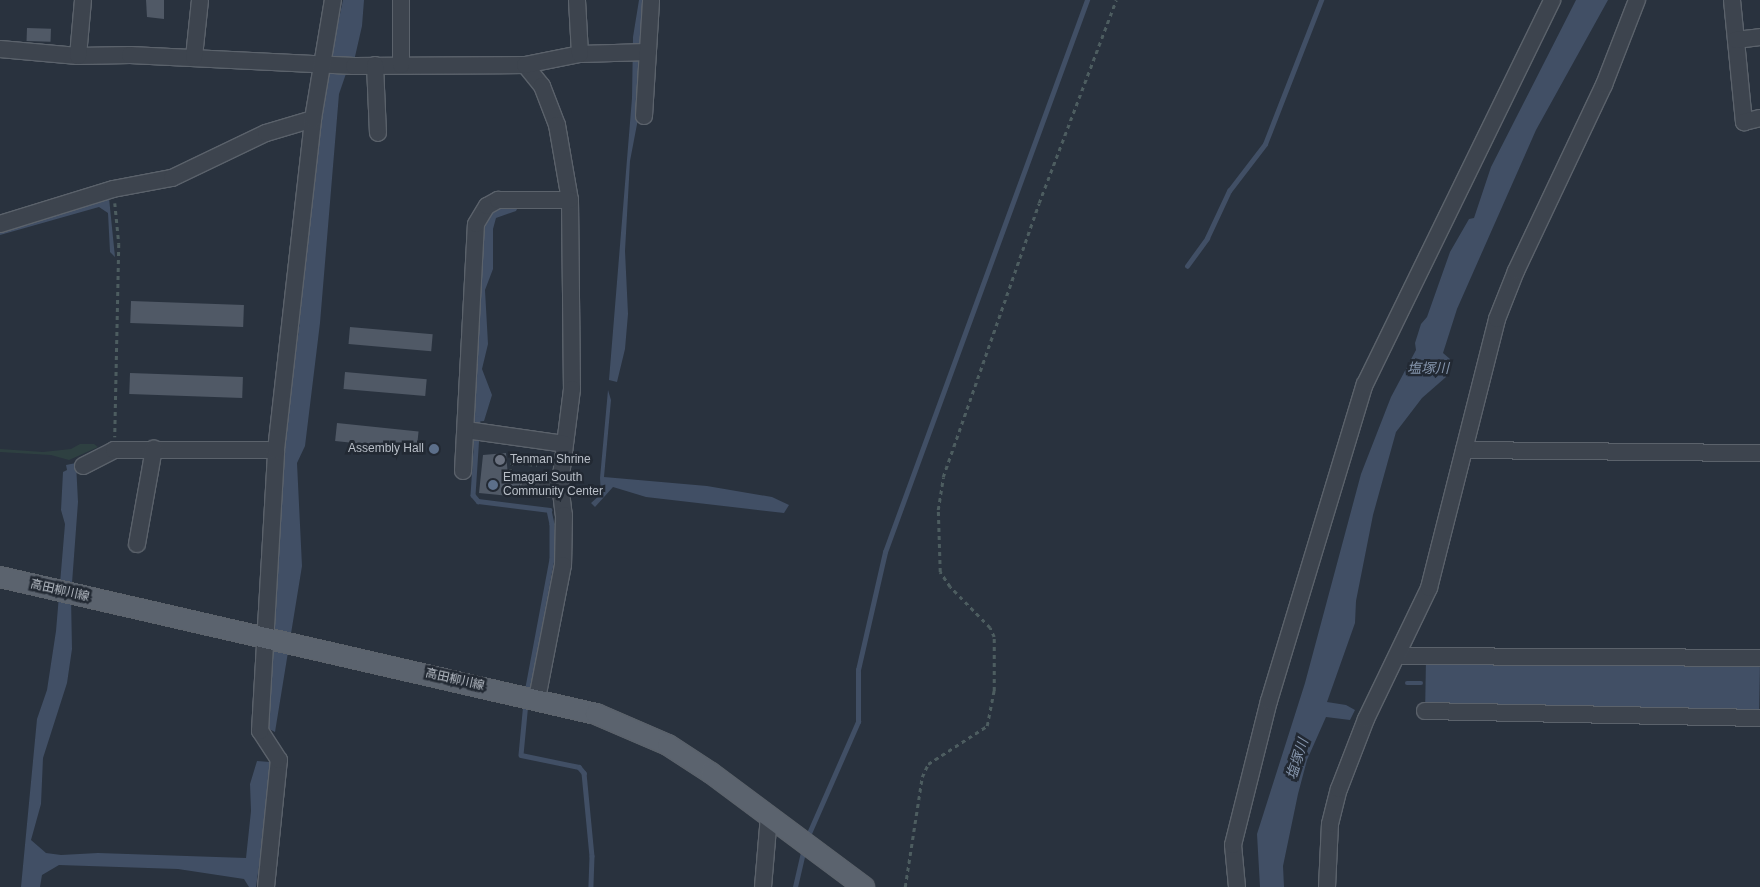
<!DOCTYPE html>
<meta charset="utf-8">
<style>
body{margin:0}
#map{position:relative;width:1760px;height:887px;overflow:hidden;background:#29323e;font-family:Arial,"Noto Sans JP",sans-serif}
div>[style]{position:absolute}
.green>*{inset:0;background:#2e4041}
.water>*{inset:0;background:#414f65;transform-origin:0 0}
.stream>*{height:4.5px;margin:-2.25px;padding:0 2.25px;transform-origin:2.25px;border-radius:2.25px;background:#414f65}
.building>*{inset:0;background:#505966;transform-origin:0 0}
.path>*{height:2.5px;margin-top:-1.25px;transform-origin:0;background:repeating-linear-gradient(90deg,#4d5d60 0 4px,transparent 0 8px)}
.roads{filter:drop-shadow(1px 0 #5b626b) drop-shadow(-1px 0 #5b626b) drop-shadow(0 1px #5b626b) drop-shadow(0 -1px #5b626b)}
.minor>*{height:16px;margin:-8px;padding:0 8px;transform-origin:8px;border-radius:8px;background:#3d444e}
.major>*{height:20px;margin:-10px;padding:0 10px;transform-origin:10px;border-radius:10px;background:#5b636e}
.dots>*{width:14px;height:14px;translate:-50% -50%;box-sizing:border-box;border:2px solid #222933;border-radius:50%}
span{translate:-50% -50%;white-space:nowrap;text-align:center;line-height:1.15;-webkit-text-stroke:5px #222933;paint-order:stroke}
.poi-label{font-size:12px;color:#b9bfc8}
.right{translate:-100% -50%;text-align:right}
.left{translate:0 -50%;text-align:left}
.street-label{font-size:12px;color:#b9bfc8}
.water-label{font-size:14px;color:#8595ac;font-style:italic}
</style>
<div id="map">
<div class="green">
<i style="clip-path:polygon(80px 444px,94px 444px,98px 447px,69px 460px,51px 455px,0 452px,0 449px,43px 452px,71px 449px)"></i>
</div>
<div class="water">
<i style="clip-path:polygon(343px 0,364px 0,362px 26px,354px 61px,350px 62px,339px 94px,320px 323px,305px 446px,297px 463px,302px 566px,275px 732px,269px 729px,267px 722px,284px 444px,299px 328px,313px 173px,328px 70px)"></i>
<i style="clip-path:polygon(639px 0,646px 0,638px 119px,630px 161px,625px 251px,628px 314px,625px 349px,617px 382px,609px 380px,632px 98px,633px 37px)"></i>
<i style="clip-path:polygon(1576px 0,1608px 0,1536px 130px,1457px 309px,1443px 353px,1450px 359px,1446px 377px,1422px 398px,1396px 432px,1373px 515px,1356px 601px,1355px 623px,1327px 702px,1346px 705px,1355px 710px,1350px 720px,1326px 717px,1307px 760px,1298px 794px,1283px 866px,1284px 887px,1260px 887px,1257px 834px,1305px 683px,1361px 474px,1391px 397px,1416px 350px,1415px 343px,1421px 324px,1427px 317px,1450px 252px,1469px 219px,1474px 218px,1491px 167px)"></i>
<i style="clip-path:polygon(109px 198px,115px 257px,110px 252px,108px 213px,99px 207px,0 235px,0 229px)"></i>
<i style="clip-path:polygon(519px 205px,516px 211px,496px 218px,493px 229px,493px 269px,485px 290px,488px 344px,482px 369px,492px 395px,484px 421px,473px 422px,479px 286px,486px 218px,490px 209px)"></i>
<i style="clip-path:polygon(608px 390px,611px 400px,604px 477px,707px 486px,772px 497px,789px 505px,784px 513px,646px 497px,613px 487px,595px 507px,591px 503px,601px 494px,600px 478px)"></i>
<i style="clip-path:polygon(76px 463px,78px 502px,71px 597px,72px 649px,67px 683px,43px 758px,41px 804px,31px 840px,46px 853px,61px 855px,98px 853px,246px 858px,251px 811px,250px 784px,257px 761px,270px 762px,268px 803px,256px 887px,249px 887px,244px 879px,178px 869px,59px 865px,42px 875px,40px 887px,21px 887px,37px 719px,47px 690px,56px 631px,65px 524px,61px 510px,63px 472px,67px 470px,66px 465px)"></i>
<i style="left:1426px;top:659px;width:334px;height:45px;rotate:1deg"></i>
</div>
<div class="stream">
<i style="left:1187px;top:266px;width:34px;rotate:-54deg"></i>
<i style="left:1207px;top:238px;width:52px;rotate:-64.9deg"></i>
<i style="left:1229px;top:191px;width:59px;rotate:-52.5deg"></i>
<i style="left:1265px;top:144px;width:155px;rotate:-68.7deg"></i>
<i style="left:478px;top:418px;width:77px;rotate:93.7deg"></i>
<i style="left:473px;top:495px;width:8px;rotate:50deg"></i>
<i style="left:478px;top:501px;width:72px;rotate:7.2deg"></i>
<i style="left:549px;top:510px;width:14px;rotate:78deg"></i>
<i style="left:552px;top:524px;width:35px;rotate:90deg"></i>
<i style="left:552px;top:559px;width:135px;rotate:100.6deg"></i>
<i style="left:1407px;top:683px;width:14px"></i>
<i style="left:526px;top:702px;width:53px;rotate:95.4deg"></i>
<i style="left:521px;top:755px;width:59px;rotate:11.7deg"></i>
<i style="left:579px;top:767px;width:8px;rotate:50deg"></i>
<i style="left:584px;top:773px;width:83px;rotate:84.5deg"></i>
<i style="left:592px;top:856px;width:31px;rotate:92deg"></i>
<i style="left:807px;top:838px;width:127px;rotate:-66.3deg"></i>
<i style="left:858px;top:722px;width:52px;rotate:-90deg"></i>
<i style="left:858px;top:670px;width:121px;rotate:-77.1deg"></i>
<i style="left:885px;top:552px;width:588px;rotate:-69.9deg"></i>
<i style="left:795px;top:887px;width:40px;rotate:-77deg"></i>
</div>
<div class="building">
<i style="clip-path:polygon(146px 0,164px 0,164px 19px,147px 17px)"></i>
<i style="left:27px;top:28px;width:24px;height:13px;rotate:2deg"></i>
<i style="left:131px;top:301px;width:113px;height:22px;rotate:2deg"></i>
<i style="left:350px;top:327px;width:83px;height:17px;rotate:5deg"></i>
<i style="left:345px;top:372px;width:82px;height:17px;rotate:5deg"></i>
<i style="left:130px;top:373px;width:113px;height:21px;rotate:2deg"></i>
<i style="left:337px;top:423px;width:82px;height:18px;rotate:6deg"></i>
<i style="clip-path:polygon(506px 453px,508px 476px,523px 478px,519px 486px,521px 497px,479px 493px,483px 455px)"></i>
</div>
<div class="path">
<i style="left:115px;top:203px;width:41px;rotate:84.4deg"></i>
<i style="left:119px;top:244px;width:193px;rotate:91.2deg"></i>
<i style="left:510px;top:473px;width:11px;rotate:-80deg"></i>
<i style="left:512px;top:462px;width:25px;rotate:7deg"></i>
<i style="left:905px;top:887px;width:111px;rotate:-81.2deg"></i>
<i style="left:922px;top:777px;width:14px;rotate:-65deg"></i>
<i style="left:928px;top:764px;width:70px;rotate:-32.8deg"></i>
<i style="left:987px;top:726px;width:36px;rotate:-79deg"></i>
<i style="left:994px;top:691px;width:54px;rotate:-90deg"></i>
<i style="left:994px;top:637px;width:10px;rotate:-114deg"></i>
<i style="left:990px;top:628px;width:57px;rotate:-134.3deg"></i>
<i style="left:950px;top:587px;width:18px;rotate:-124deg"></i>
<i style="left:940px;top:572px;width:62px;rotate:-91.8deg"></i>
<i style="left:938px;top:510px;width:33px;rotate:-81deg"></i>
<i style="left:943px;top:477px;width:290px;rotate:-70.7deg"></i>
<i style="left:1039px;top:203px;width:217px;rotate:-69.2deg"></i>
</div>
<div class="roads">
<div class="minor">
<i style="left:1732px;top:0;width:123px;rotate:84.4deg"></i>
<i style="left:1744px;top:122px;width:16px;rotate:-14deg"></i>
<i style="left:1736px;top:40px;width:24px;rotate:-7deg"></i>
<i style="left:0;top:49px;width:78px;rotate:5.1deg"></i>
<i style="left:78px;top:56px;width:52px;rotate:-1.1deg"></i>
<i style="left:130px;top:55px;width:224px;rotate:2.8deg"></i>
<i style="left:354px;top:66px;width:171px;rotate:-0.3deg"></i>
<i style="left:525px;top:65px;width:27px;rotate:51deg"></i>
<i style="left:542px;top:86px;width:42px;rotate:69deg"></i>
<i style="left:557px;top:125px;width:76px;rotate:80.2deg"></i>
<i style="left:570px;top:200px;width:189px;rotate:89.4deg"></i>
<i style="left:572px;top:389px;width:96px;rotate:97.2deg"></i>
<i style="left:560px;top:484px;width:31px;rotate:83deg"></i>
<i style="left:564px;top:515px;width:50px;rotate:91.1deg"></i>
<i style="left:563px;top:565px;width:136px;rotate:101deg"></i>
<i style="left:580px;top:54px;width:68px;rotate:-1.7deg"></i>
<i style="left:78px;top:56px;width:56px;rotate:-84.9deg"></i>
<i style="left:194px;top:57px;width:57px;rotate:-84deg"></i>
<i style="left:375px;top:65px;width:68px;rotate:87.5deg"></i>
<i style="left:401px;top:65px;width:65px;rotate:-90deg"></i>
<i style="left:525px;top:65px;width:56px;rotate:-11.3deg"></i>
<i style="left:580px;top:54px;width:54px;rotate:-93.2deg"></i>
<i style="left:644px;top:116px;width:116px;rotate:-86.5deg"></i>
<i style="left:0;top:224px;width:118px;rotate:-17.2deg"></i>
<i style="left:113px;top:189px;width:60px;rotate:-10.6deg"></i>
<i style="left:172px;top:178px;width:104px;rotate:-25.6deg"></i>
<i style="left:266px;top:133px;width:49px;rotate:-16.6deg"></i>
<i style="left:466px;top:430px;width:99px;rotate:8.1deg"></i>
<i style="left:1464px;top:450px;width:296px;rotate:0.6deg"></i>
<i style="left:83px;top:466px;width:35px;rotate:-27deg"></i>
<i style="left:114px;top:450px;width:162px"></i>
<i style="left:463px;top:471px;width:247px;rotate:-87deg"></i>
<i style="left:476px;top:224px;width:21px;rotate:-59deg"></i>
<i style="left:487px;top:206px;width:13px;rotate:-29deg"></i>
<i style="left:498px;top:200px;width:72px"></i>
<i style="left:529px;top:487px;width:31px;rotate:4deg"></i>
<i style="left:137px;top:544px;width:97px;rotate:-79.9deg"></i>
<i style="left:1397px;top:656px;width:363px;rotate:0.3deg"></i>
<i style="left:1425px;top:711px;width:335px;rotate:1.2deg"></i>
<i style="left:266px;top:887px;width:128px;rotate:-84.2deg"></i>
<i style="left:279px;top:760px;width:35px;rotate:-123deg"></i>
<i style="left:260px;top:731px;width:281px;rotate:-86.7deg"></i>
<i style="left:276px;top:450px;width:333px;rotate:-83.6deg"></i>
<i style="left:313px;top:119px;width:121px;rotate:-80.5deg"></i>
<i style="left:763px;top:887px;width:72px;rotate:-85.2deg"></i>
<i style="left:1237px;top:887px;width:42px;rotate:-95.4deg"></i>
<i style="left:1233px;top:845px;width:148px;rotate:-76deg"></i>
<i style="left:1269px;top:701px;width:331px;rotate:-73.2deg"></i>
<i style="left:1365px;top:384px;width:427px;rotate:-64deg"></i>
<i style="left:1327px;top:887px;width:63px;rotate:-87.3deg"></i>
<i style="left:1330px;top:824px;width:36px;rotate:-76deg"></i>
<i style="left:1339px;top:789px;width:75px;rotate:-68.9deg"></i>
<i style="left:1366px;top:719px;width:145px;rotate:-64.3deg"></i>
<i style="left:1429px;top:588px;width:277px;rotate:-75.8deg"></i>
<i style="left:1497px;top:319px;width:52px;rotate:-68.4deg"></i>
<i style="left:1516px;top:271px;width:206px;rotate:-64.7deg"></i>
<i style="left:1604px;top:85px;width:91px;rotate:-68.8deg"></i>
</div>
<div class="major">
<i style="left:0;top:577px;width:612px;rotate:12.95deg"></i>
<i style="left:596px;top:714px;width:78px;rotate:23.3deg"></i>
<i style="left:668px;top:745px;width:51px;rotate:33.1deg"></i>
<i style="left:711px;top:773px;width:191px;rotate:36.7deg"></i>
</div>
</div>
<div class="dots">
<i style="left:434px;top:449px;background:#5c6f8a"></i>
<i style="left:500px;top:460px;background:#6b7280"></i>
<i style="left:493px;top:485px;background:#5c6f8a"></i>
</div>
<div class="poi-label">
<span class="right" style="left:424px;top:449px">Assembly Hall</span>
<span class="left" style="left:510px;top:460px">Tenman Shrine</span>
<span class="left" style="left:503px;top:485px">Emagari South<br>Community Center</span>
</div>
<div class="street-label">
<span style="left:60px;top:591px;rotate:13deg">高田柳川線</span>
<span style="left:455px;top:680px;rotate:13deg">高田柳川線</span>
</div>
<div class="water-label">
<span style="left:1428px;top:368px">塩塚川</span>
<span style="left:1297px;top:759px;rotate:-72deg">塩塚川</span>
</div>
</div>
